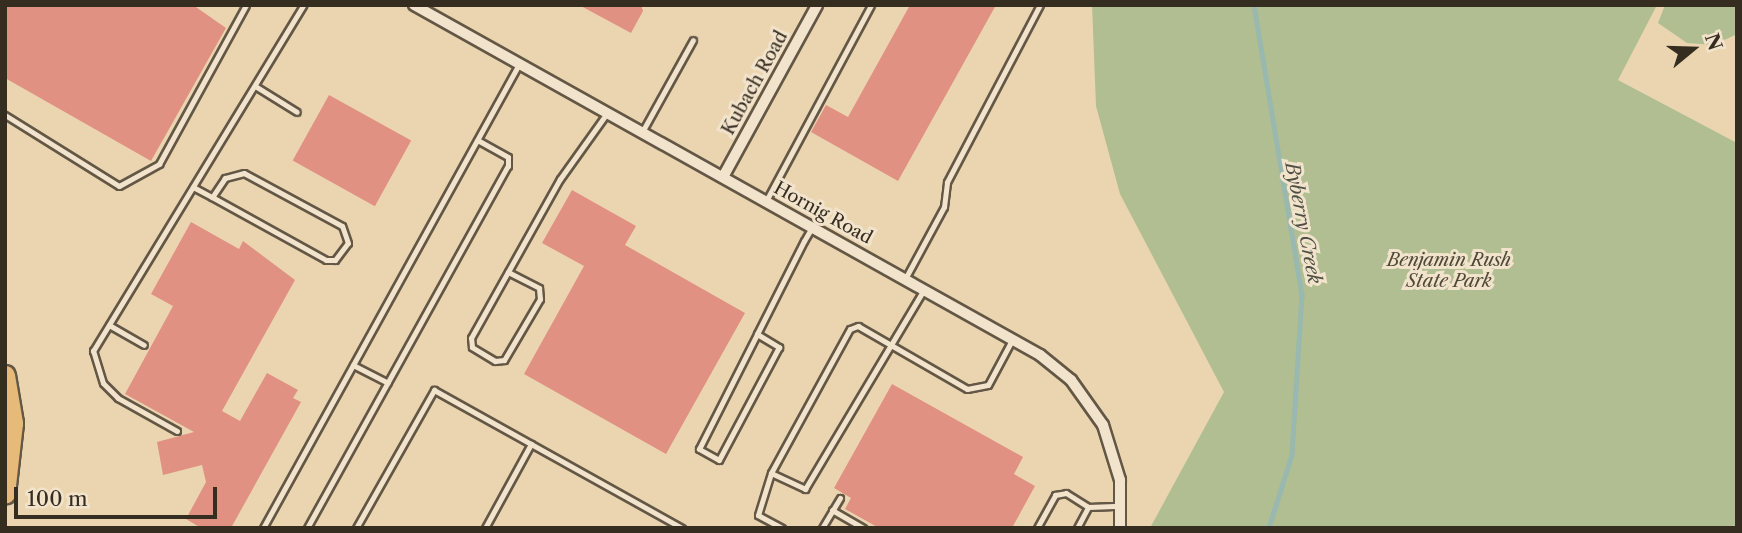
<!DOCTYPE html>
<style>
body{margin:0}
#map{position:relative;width:1742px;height:533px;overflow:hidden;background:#ebd5b0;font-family:"Libre Caslon Text",serif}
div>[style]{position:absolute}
.green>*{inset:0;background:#b1be91}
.stream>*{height:4.5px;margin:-2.25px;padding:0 2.25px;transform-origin:2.25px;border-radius:2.25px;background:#99b8b0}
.building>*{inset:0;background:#e19182;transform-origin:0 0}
.roads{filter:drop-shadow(2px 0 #635745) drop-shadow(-2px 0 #635745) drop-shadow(0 2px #635745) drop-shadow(0 -2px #635745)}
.service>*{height:5px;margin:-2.5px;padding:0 2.5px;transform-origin:2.5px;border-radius:2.5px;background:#f2e4cc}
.minor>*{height:10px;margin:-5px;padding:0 5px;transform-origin:5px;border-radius:5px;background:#f2e4cc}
.motorway>*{height:19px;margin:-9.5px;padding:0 9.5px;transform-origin:9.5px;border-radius:9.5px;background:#e6ba78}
span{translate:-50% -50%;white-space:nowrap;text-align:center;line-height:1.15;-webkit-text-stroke:6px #f2e4cc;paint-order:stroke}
.street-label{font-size:18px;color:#362d21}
.park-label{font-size:18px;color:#4f4a37;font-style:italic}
.water-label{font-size:19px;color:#4f5045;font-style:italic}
.frame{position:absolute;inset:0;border:7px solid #362d21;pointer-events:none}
.north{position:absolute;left:1658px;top:14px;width:70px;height:70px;-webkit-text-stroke:5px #f2e4cc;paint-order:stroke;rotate:71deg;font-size:19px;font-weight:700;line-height:28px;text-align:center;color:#362d21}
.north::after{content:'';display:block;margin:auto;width:24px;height:32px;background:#362d21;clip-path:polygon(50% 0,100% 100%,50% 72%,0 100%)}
.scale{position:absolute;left:14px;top:487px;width:203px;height:32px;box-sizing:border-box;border:4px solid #362d21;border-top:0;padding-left:9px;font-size:21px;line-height:24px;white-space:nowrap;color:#362d21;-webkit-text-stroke:5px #f2e4cc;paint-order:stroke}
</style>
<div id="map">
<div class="green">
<i style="clip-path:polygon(1092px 5px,1657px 5px,1618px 80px,1737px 143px,1737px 528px,1150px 528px,1224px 392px,1120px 194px,1096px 106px)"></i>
<i style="clip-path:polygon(1665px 5px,1737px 5px,1737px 34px,1714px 45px,1687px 43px,1658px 23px)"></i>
</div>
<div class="stream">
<i style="left:1254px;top:5px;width:294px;rotate:80.6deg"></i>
<i style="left:1302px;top:295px;width:160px;rotate:93.6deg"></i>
<i style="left:1292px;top:455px;width:77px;rotate:107.5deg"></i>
</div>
<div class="building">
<i style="clip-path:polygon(5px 5px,193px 5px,226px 28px,151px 161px,5px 78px)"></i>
<i style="clip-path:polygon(579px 5px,641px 5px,643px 11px,631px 33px)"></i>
<i style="clip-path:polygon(910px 5px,996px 5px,898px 181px,811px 132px,826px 105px,848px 117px)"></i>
<i style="left:329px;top:95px;width:94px;height:75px;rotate:29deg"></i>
<i style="clip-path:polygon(572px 190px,636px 226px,625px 245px,745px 313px,666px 454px,524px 374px,584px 266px,542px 243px)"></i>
<i style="clip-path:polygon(191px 222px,239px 249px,243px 241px,295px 280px,222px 411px,240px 421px,267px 373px,298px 390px,293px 398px,301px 402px,231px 528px,201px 528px,186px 519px,206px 482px,202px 465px,163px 475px,157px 442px,194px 432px,125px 394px,173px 306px,151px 294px)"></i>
<i style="clip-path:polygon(892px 384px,1023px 457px,1014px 474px,1035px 486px,1012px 528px,879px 528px,845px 509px,851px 498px,834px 488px)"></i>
</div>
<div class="roads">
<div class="service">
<i style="left:255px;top:86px;width:49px;rotate:31.8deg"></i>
<i style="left:5px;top:115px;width:134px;rotate:31.9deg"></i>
<i style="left:119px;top:186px;width:46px;rotate:-28.8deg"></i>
<i style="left:159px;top:164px;width:181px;rotate:-61.3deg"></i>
<i style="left:642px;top:132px;width:105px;rotate:-61deg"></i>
<i style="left:193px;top:187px;width:21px;rotate:28deg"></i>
<i style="left:212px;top:197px;width:130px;rotate:28.9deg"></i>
<i style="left:326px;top:260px;width:9px"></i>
<i style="left:335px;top:260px;width:21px;rotate:-53deg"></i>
<i style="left:348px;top:243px;width:18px;rotate:-109deg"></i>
<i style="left:342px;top:226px;width:111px;rotate:-151.6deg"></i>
<i style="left:244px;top:173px;width:20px;rotate:165deg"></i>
<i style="left:225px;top:178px;width:23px;rotate:124deg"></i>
<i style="left:766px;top:201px;width:222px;rotate:-61.8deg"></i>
<i style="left:508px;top:272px;width:35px;rotate:27deg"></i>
<i style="left:539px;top:288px;width:11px;rotate:85deg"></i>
<i style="left:540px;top:299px;width:71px;rotate:120.5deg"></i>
<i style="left:504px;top:360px;width:9px;rotate:174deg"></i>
<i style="left:495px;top:361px;width:27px;rotate:-149deg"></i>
<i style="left:472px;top:347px;width:9px;rotate:-96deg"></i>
<i style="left:471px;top:338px;width:182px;rotate:-60.8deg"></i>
<i style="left:560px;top:179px;width:81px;rotate:-54.5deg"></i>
<i style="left:905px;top:279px;width:82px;rotate:-61.6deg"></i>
<i style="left:944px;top:207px;width:25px;rotate:-83deg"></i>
<i style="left:947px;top:182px;width:200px;rotate:-62.3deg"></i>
<i style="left:109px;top:325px;width:40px;rotate:29.7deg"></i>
<i style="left:757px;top:334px;width:26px;rotate:31deg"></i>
<i style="left:779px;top:347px;width:128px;rotate:118deg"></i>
<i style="left:719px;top:460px;width:23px;rotate:-151deg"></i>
<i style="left:699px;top:449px;width:129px;rotate:-63.2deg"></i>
<i style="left:757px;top:334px;width:104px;rotate:-63.2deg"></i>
<i style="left:804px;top:241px;width:16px;rotate:-60deg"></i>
<i style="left:353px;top:365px;width:39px;rotate:27deg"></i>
<i style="left:177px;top:431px;width:68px;rotate:-150.8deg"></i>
<i style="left:118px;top:398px;width:21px;rotate:-135deg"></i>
<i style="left:103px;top:383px;width:34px;rotate:-107deg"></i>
<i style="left:93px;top:351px;width:405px;rotate:-58.7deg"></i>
<i style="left:771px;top:473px;width:164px;rotate:-61.3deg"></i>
<i style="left:850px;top:329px;width:9px;rotate:-21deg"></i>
<i style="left:858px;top:326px;width:126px;rotate:30deg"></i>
<i style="left:967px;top:389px;width:21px;rotate:-11deg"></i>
<i style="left:988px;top:385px;width:51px;rotate:-61.9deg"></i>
<i style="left:832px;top:510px;width:36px;rotate:30deg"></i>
<i style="left:263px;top:528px;width:530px;rotate:-61.11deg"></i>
<i style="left:307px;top:528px;width:414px;rotate:-61deg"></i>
<i style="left:508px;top:166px;width:9px;rotate:-90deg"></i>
<i style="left:508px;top:157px;width:35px;rotate:-151deg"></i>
<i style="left:356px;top:528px;width:159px;rotate:-60.5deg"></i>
<i style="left:434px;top:390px;width:284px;rotate:29.1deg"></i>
<i style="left:485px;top:528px;width:96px;rotate:-61.3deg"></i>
<i style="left:782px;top:528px;width:27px;rotate:-152deg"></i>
<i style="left:758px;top:515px;width:44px;rotate:-72.8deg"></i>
<i style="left:771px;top:473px;width:38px;rotate:25deg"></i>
<i style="left:805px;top:489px;width:233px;rotate:-59.2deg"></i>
<i style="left:822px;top:528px;width:35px;rotate:-59deg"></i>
<i style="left:1037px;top:528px;width:38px;rotate:-61deg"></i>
<i style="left:1055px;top:495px;width:11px;rotate:-10deg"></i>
<i style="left:1066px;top:493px;width:26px;rotate:32deg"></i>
<i style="left:1088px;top:507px;width:33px;rotate:-2deg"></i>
<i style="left:1077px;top:528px;width:24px;rotate:-62deg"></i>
</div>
<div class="minor">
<i style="left:414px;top:5px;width:717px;rotate:29.21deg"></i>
<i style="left:1040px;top:355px;width:40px;rotate:39deg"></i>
<i style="left:1071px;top:380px;width:55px;rotate:54.6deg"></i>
<i style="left:1103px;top:425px;width:58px;rotate:72.8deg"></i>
<i style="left:1120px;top:480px;width:48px;rotate:90deg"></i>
<i style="left:723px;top:177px;width:196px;rotate:-61.3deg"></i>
</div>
<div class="motorway">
<i style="left:5px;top:375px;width:49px;rotate:80.5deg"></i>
<i style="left:13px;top:423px;width:71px;rotate:96.4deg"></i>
</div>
</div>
<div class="street-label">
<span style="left:755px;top:83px;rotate:-61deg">Kubach Road</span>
<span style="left:823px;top:213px;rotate:29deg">Hornig Road</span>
</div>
<div class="park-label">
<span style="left:1449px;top:271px">Benjamin Rush<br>State Park</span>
</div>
<div class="water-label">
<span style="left:1303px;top:223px;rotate:79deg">Byberry Creek</span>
</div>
<div class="frame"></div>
<div class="north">N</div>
<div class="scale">100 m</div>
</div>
